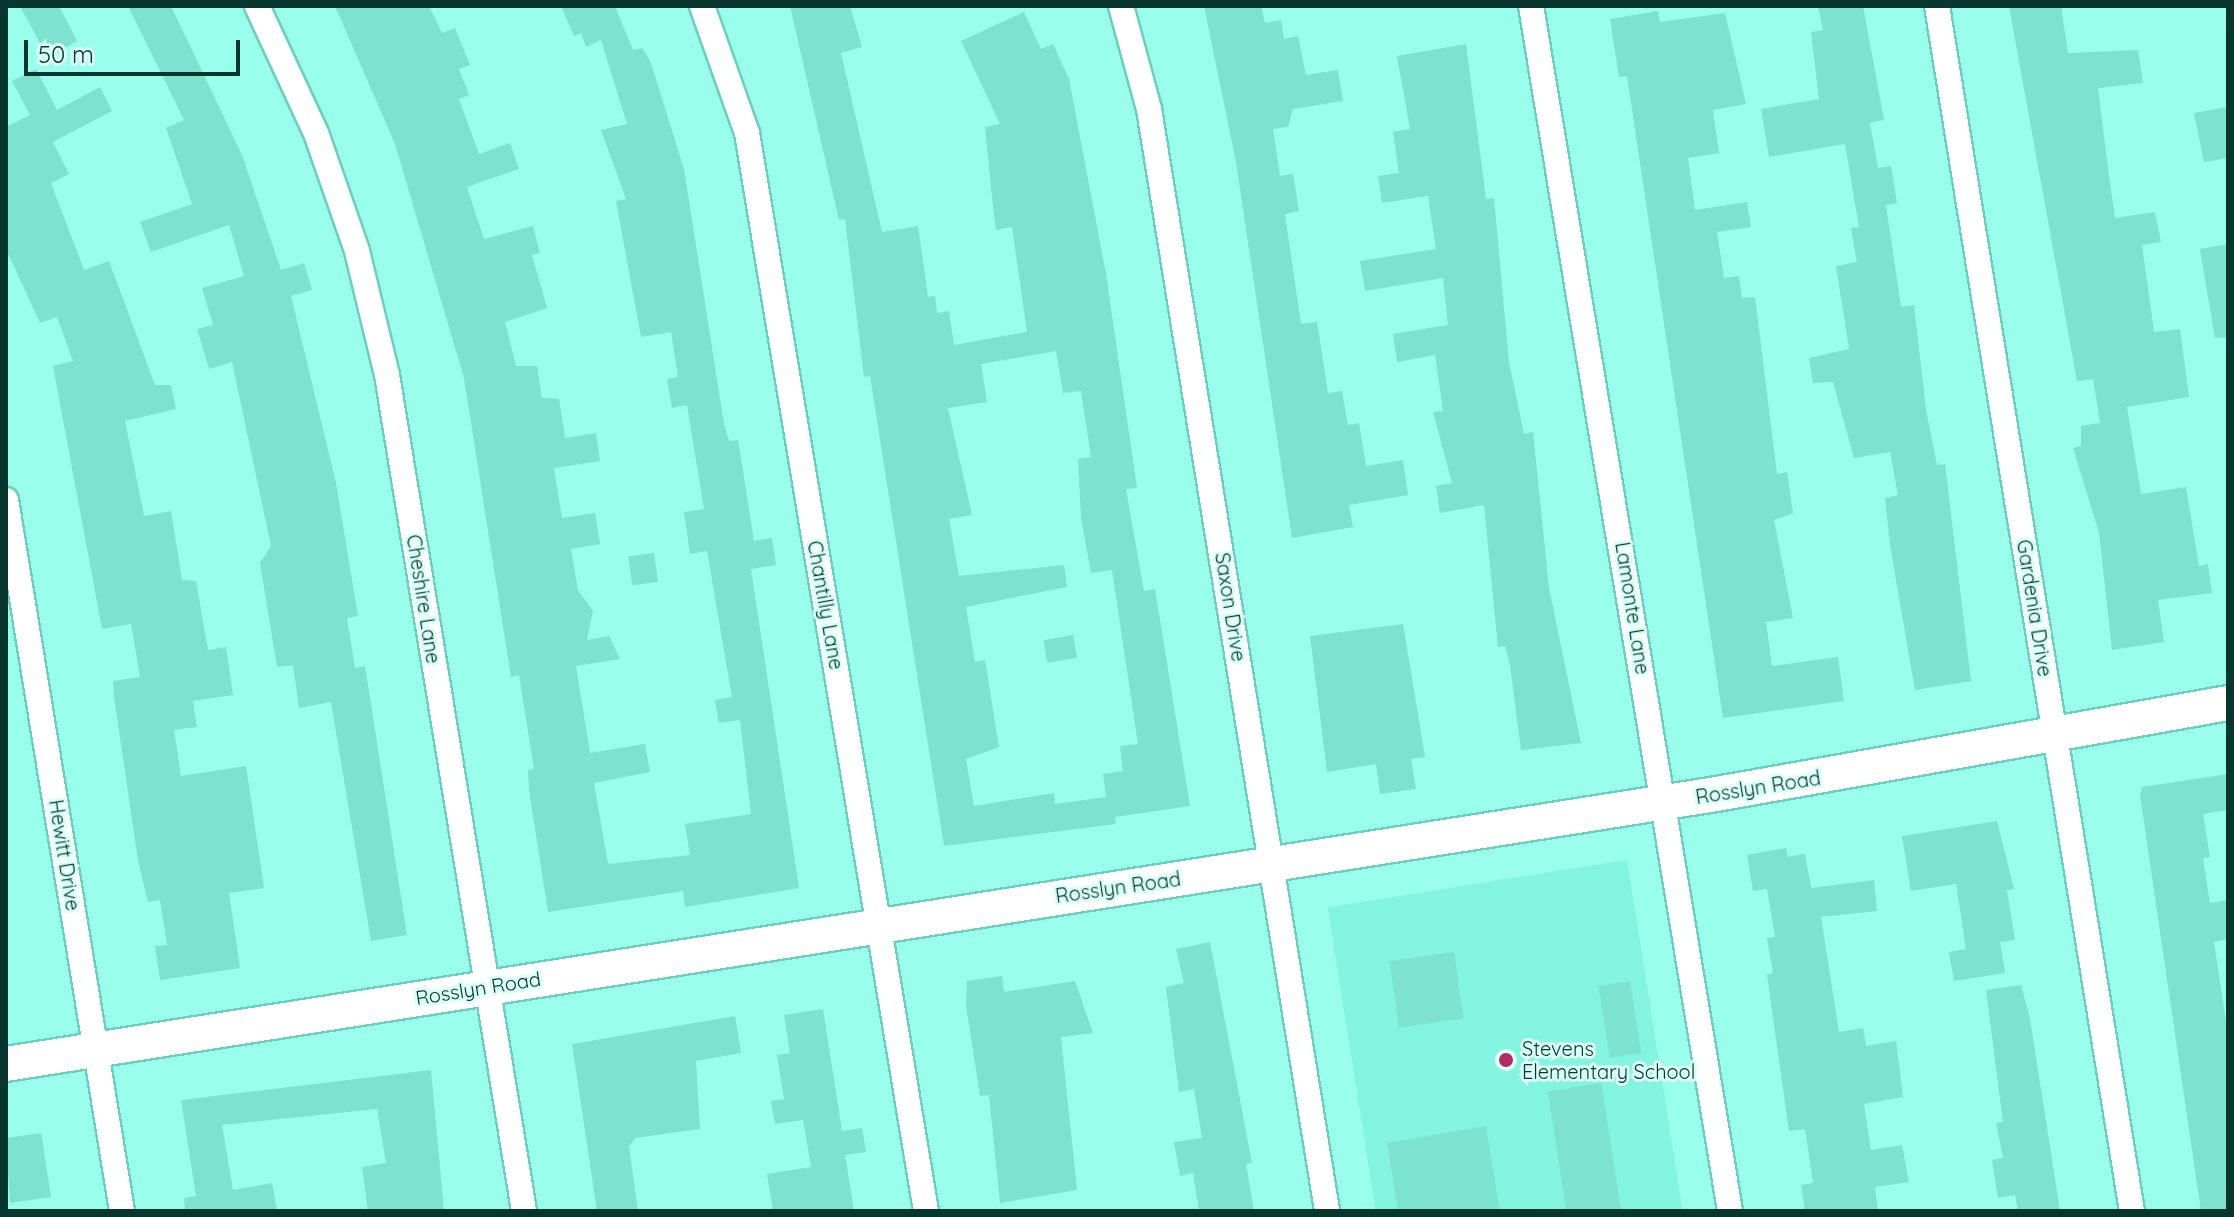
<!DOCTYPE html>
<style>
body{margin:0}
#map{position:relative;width:2234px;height:1217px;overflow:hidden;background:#99feeb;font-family:Quicksand,sans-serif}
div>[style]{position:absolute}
.built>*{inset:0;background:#82f4df;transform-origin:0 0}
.building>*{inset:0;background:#7de2cf;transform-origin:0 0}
.roads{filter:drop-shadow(2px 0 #6ad0bd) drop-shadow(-2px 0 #6ad0bd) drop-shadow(0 2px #6ad0bd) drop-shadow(0 -2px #6ad0bd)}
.street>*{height:24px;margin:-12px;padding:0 12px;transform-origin:12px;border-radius:12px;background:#fff}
.secondary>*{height:34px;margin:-17px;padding:0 17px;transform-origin:17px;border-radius:17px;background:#fff}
.dots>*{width:22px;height:22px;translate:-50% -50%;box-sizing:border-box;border:4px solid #d9fff6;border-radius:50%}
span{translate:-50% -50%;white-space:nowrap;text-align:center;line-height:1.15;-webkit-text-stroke:6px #d9fff6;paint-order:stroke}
.street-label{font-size:20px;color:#07362f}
.poi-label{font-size:20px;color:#07362f}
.left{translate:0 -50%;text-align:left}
.frame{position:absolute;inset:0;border:8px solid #07362f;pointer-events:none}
.scale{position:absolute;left:24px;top:40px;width:216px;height:36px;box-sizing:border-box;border:4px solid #07362f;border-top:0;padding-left:10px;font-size:24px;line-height:28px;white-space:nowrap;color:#07362f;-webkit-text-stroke:6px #d9fff6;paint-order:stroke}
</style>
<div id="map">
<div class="built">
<i style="left:1627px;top:860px;width:356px;height:303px;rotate:81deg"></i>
</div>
<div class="building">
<i style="clip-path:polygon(20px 6px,59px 6px,77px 41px,48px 58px)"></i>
<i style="clip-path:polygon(128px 6px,171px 6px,242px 155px,281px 270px,304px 263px,312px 290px,291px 296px,336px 483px,358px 616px,347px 618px,355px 668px,365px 666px,407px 935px,371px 941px,331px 702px,299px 708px,293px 665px,277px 667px,260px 563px,271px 546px,232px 362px,209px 369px,197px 329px,213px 325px,202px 288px,244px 276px,229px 225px,151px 252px,140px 222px,192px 204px,166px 128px,184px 120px)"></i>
<i style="clip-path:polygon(335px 6px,429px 6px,442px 33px,455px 28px,470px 65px,459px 69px,469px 95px,459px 99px,479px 154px,510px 143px,519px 169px,467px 187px,484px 239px,533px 226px,540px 253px,532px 255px,547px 308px,505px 322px,516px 366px,537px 366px,542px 398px,559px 399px,565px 438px,596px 433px,600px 461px,554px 468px,562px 518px,595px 513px,600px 544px,571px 549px,578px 590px,593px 611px,587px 640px,609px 636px,620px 659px,576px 666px,590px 753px,645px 744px,650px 772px,594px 783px,608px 864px,690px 855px,685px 824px,751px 814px,740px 720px,719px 723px,715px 700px,732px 697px,707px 551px,690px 554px,684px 512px,704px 509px,687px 405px,672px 408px,667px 379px,678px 377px,671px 332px,641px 337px,616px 201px,626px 199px,601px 130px,627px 124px,601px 40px,586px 47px,581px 33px,574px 36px,561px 6px,615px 6px,633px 50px,642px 48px,650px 60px,684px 169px,724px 424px,729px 441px,738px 440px,754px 541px,772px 538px,776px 565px,751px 569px,799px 888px,685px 907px,683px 891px,548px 912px,529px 790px,528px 770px,534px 769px,519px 675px,511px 677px,464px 378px,395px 144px)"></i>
<i style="clip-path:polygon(evenodd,790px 6px,850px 6px,862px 47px,841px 53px,882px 232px,918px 226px,928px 297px,935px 296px,937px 313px,949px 311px,954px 345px,1027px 332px,1012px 227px,996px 230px,993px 207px,985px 127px,1000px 124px,961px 41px,1024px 12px,1041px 49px,1053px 44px,1069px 79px,1106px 274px,1137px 488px,1126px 489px,1144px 591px,1155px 589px,1190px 806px,1115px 817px,1116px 824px,944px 846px,870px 376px,864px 377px,845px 219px,839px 220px,790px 6px,1056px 351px,1063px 393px,1081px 391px,1091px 457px,1078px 459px,1081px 518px,1091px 573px,1112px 570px,1138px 744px,1120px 746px,1123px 771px,1103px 774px,1106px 797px,1055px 804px,1054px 793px,974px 806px,966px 759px,999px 747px,985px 660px,975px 662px,966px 607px,1067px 587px,1064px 565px,959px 576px,949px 519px,972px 515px,948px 408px,987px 402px,981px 364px,1056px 351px)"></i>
<i style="clip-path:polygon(1204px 6px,1261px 6px,1265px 23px,1281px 20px,1284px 39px,1298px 36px,1306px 75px,1338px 70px,1343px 101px,1293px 109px,1288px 127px,1273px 129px,1280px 176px,1293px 174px,1299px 211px,1285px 214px,1301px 324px,1317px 322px,1328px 393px,1342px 391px,1348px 425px,1359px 423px,1366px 466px,1403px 460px,1408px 495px,1349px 505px,1353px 527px,1292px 538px,1236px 162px)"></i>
<i style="clip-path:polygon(1818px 6px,1863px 6px,1884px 120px,1870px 123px,1878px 168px,1891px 166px,1897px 203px,1886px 205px,1901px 307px,1914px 305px,1926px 410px,1937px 465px,1945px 464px,1971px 681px,1915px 690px,1890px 545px,1885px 498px,1898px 495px,1890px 452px,1854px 458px,1833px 382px,1813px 383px,1809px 358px,1849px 349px,1836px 266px,1857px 262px,1851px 228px,1859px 227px,1845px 144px,1769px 157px,1761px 109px,1819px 99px,1811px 32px,1823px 30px)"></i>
<i style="clip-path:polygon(2009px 6px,2061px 6px,2068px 53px,2138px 50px,2143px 83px,2098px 88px,2108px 169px,2115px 218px,2155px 212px,2161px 242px,2142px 245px,2154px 332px,2180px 329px,2189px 397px,2127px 407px,2141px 494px,2186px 487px,2199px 566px,2208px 564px,2212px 593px,2158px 600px,2164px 642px,2112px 650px,2099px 533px,2073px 448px,2081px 446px,2081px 426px,2100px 423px,2093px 379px,2077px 381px)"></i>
<i style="clip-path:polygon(1658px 11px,1660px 22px,1725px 13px,1746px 104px,1713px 110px,1719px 153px,1688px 158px,1695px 210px,1747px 202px,1751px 227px,1717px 232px,1724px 278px,1739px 276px,1742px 298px,1755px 297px,1777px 474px,1787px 472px,1793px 513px,1774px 520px,1793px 618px,1766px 622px,1772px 666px,1838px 657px,1844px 701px,1723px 718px,1627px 76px,1619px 77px,1610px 19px)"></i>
<i style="clip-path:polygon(1466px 44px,1486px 199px,1494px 198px,1509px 362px,1524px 434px,1533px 432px,1549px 588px,1581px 743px,1521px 750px,1510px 665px,1505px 646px,1498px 647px,1484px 505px,1440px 513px,1436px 486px,1452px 483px,1433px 412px,1443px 411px,1435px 355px,1397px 362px,1393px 334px,1448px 325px,1443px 278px,1365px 291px,1360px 261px,1436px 249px,1428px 196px,1382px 203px,1378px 176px,1399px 173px,1393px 132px,1410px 129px,1397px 56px)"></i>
<i style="clip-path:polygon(36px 69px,57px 110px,100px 87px,112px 111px,53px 142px,69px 174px,51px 183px,84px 270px,109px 261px,155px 385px,171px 385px,176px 409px,125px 421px,144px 516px,171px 511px,182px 580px,196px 581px,208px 650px,226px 647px,233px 695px,193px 701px,197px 727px,174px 730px,181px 776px,246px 766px,264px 888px,229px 893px,240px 968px,160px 980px,155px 946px,167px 945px,160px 900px,148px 902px,138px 860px,114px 697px,113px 681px,140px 677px,131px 624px,102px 629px,53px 366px,73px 361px,57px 317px,40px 323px,6px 249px,6px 127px,30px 115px,12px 81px)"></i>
<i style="clip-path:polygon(2228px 107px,2228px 158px,2204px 162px,2194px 113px)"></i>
<i style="clip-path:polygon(2228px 244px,2228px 337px,2215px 338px,2200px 249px)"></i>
<i style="left:654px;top:553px;width:29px;height:26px;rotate:82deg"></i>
<i style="clip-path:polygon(1403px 624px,1425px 757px,1411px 759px,1416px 789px,1380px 794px,1376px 764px,1327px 772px,1310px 636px)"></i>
<i style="left:1073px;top:635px;width:23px;height:30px;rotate:80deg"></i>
<i style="clip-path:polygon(2228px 774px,2228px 810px,2203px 814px,2210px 857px,2203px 858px,2210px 903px,2228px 900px,2228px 939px,2214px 942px,2228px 1035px,2228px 1211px,2201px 1211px,2140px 795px,2142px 787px)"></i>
<i style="clip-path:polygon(1997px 821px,2014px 889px,2007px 890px,2015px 940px,2000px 942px,2005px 973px,1954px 981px,1949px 952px,1966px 949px,1956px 884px,1911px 891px,1902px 836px)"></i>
<i style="clip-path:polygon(1786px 848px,1788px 857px,1805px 854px,1811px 888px,1874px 880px,1877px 911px,1821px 917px,1839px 1032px,1863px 1028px,1866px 1046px,1896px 1041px,1903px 1097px,1864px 1104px,1871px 1150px,1902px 1145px,1909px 1182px,1875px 1187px,1878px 1211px,1805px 1211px,1801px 1185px,1813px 1183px,1805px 1129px,1789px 1131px,1767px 975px,1773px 973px,1767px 938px,1775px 937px,1767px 889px,1753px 891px,1747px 855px)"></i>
<i style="clip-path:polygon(1210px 942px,1252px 1163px,1246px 1164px,1254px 1211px,1199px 1211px,1193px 1173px,1180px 1176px,1174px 1142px,1202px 1138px,1194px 1089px,1179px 1092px,1166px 987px,1184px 983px,1176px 949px)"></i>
<i style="left:1454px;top:952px;width:67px;height:65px;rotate:82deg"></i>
<i style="clip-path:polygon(1002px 976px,1004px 992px,1075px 981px,1093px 1033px,1061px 1037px,1077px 1190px,1000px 1203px,989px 1095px,980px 1096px,966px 1005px,967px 981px)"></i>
<i style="left:1630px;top:981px;width:73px;height:32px;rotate:81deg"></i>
<i style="clip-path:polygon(2021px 985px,2030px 1019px,2060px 1211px,2018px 1211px,2015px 1195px,1998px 1198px,1992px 1160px,2003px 1158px,1996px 1123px,2003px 1122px,1986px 990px)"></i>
<i style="clip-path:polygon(823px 1009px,842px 1131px,862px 1128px,866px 1152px,845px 1155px,854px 1211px,773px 1211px,767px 1174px,811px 1167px,803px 1120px,775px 1124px,771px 1101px,784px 1099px,777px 1055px,790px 1053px,784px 1015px)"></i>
<i style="clip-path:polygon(735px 1016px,741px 1053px,696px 1061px,700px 1129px,635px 1138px,629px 1147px,638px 1211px,597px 1211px,572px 1044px)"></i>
<i style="clip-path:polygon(431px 1070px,444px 1211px,368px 1211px,362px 1167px,386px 1163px,377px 1109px,222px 1125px,233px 1190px,272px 1183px,277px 1211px,185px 1211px,184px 1198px,196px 1196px,181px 1100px)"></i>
<i style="left:1601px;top:1083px;width:130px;height:54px;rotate:81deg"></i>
<i style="clip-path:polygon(1486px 1126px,1500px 1211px,1398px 1211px,1387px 1143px)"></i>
<i style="clip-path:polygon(41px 1133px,51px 1197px,10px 1203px,6px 1138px)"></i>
</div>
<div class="roads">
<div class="street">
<i style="left:257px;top:6px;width:140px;rotate:65.1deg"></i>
<i style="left:316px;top:133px;width:125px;rotate:70.8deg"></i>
<i style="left:357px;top:251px;width:128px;rotate:76.4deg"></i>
<i style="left:387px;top:375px;width:847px;rotate:80.69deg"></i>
<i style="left:702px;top:6px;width:135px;rotate:70.5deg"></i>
<i style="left:747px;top:133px;width:1093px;rotate:80.57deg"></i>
<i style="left:1121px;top:6px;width:107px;rotate:74.8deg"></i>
<i style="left:1149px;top:109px;width:1116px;rotate:80.82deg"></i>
<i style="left:1531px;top:6px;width:1221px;rotate:80.62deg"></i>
<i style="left:1937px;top:6px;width:1221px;rotate:80.81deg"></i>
<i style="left:6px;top:500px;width:720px;rotate:80.73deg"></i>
</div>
<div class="secondary">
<i style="left:6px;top:1064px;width:1726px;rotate:-8.97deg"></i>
<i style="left:1711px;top:795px;width:525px;rotate:-10.09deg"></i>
</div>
</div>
<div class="dots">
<i style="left:1506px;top:1060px;background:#b52a65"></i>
</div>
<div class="street-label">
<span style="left:424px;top:599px;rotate:81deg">Cheshire Lane</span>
<span style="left:826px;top:605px;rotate:80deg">Chantilly Lane</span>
<span style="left:1231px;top:607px;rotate:81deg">Saxon Drive</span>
<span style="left:1633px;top:608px;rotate:81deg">Lamonte Lane</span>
<span style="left:2035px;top:608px;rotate:81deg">Gardenia Drive</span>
<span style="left:1758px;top:787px;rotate:-9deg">Rosslyn Road</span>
<span style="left:65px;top:855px;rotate:81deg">Hewitt Drive</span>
<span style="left:1118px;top:887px;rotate:-8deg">Rosslyn Road</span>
<span style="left:478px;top:988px;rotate:-9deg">Rosslyn Road</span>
</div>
<div class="poi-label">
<span class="left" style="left:1522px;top:1060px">Stevens<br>Elementary School</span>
</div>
<div class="frame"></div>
<div class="scale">50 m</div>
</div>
